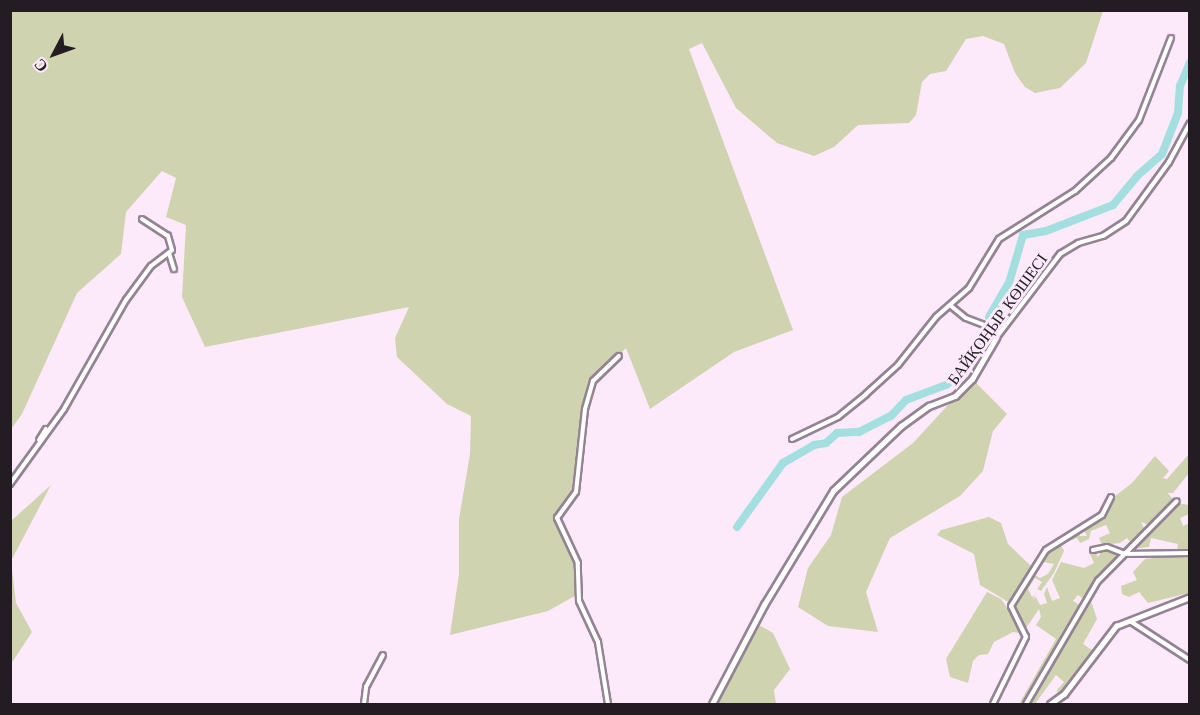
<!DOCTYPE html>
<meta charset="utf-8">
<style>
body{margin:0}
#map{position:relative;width:1200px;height:715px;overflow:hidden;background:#fceafb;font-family:"Libre Baskerville",serif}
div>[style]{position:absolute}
.green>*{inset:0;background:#cfd3af}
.river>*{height:8px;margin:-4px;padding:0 4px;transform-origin:4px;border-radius:4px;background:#a4dfdf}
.roads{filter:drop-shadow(2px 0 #938393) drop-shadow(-2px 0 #938393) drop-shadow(0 2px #938393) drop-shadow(0 -2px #938393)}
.minor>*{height:4px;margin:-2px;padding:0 2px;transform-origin:2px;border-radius:2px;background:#fff}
.tertiary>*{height:4.5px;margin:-2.25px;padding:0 2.25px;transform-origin:2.25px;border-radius:2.25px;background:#fff}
span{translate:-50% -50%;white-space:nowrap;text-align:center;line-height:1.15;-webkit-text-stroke:6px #fceafb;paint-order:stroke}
.street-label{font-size:16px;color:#231d23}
.frame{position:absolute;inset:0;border:12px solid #231d23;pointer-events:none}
.north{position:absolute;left:24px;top:24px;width:60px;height:60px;-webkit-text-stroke:4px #fceafb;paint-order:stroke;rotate:229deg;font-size:16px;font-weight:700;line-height:24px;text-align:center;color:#231d23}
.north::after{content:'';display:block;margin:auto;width:21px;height:27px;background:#231d23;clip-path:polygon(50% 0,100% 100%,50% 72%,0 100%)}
</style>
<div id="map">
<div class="green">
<i style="clip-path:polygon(11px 11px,1103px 11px,1086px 63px,1060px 88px,1035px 93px,1025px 87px,1015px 73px,1004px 44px,983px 36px,966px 39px,946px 71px,930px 74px,922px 82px,916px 115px,909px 123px,858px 125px,834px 147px,814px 156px,777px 143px,736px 108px,702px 43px,689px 49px,793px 330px,734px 352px,650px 409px,626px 348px,593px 381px,572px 499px,557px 518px,574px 553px,580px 593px,548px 611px,450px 635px,459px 574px,459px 519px,470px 454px,471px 416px,447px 404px,397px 357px,395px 338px,409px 307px,205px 347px,182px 297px,186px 225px,166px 217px,176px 178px,162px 171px,126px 212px,121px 254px,77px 293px,22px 414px,11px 429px)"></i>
<i style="clip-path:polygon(972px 379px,1007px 414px,993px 431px,983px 471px,960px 496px,890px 538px,866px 592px,878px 632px,828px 626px,798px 607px,808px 568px,831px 535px,842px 497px,913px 443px)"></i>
<i style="clip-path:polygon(1189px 454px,1189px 473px,1173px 493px,1168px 493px,1174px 501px,1149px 525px,1141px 522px,1145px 530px,1126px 551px,1123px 548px,1130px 542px,1127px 538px,1120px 543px,1102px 545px,1099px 538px,1110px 533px,1106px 525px,1091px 531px,1089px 539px,1080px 543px,1077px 538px,1067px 542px,1065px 538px,1077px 531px,1080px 536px,1087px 536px,1083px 528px,1106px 513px,1114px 497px,1132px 483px,1155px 456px,1169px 471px,1163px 478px,1167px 479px)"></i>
<i style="clip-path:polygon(51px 485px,11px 561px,16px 603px,32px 632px,11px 664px,11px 521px)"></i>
<i style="clip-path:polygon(1177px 503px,1189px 505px,1189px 514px,1180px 518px,1183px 526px,1189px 523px,1189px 551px,1177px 551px,1178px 544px,1151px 538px,1149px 547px,1132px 549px)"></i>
<i style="clip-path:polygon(989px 517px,1001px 523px,1008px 544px,1031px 566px,1010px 603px,980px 585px,974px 554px,937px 535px,941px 530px)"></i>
<i style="clip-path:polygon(1059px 542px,1064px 551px,1054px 573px,1041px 591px,1037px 589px,1042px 582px,1035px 578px,1028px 589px,1032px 597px,1036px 595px,1032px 600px,1036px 597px,1040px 605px,1047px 603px,1044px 594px,1047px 587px,1052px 601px,1060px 598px,1052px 580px,1061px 562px,1084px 568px,1094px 563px,1090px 554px,1095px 552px,1098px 557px,1104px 547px,1123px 554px,1082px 598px,1078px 595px,1073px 601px,1083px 607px,1089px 595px,1097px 619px,1083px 644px,1092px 650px,1064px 691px,1058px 695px,1057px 690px,1064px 682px,1056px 675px,1035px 704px,1019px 704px,1056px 639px,1036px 625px,1041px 617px,1039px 609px,1026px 628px,1013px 608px,1031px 573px,1040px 578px,1048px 574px,1054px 564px,1039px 561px)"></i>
<i style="clip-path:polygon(1189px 554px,1189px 593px,1148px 603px,1139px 592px,1129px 597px,1122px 594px,1121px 586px,1137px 580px,1133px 572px,1145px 559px)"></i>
<i style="clip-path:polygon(987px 592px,1001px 599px,1026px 634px,1013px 632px,994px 642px,988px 654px,979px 655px,973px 661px,968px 683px,950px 677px,946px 659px)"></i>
<i style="clip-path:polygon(759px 625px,773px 633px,790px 669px,774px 690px,776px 704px,716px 704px,720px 694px,717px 689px,739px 646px)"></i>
</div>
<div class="river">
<i style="left:989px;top:317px;width:39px;rotate:-60deg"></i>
<i style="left:1009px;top:283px;width:50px;rotate:-73.7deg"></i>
<i style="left:1023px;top:235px;width:23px;rotate:-10deg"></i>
<i style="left:1046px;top:231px;width:72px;rotate:-21.2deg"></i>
<i style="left:1113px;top:205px;width:38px;rotate:-50deg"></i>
<i style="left:1137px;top:176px;width:33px;rotate:-41deg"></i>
<i style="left:1162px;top:154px;width:44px;rotate:-68.7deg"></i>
<i style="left:1178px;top:113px;width:27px;rotate:-86deg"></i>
<i style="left:1180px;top:86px;width:26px;rotate:-67deg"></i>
<i style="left:737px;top:527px;width:79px;rotate:-54.3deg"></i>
<i style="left:783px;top:463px;width:36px;rotate:-30deg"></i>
<i style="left:814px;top:445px;width:12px;rotate:-9deg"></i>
<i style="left:826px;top:443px;width:15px;rotate:-42deg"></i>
<i style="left:837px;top:433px;width:22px;rotate:-3deg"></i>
<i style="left:859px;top:432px;width:36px;rotate:-27deg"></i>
<i style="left:891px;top:416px;width:22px;rotate:-47deg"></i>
<i style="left:906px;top:400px;width:43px;rotate:-20.6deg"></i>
<i style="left:946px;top:385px;width:16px;rotate:-35deg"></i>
<i style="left:959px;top:376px;width:24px;rotate:-54deg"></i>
<i style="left:973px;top:357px;width:23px;rotate:-70deg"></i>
</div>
<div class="roads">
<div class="minor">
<i style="left:169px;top:253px;width:17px;rotate:73deg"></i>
<i style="left:951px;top:306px;width:19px;rotate:39deg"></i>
<i style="left:966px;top:318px;width:25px;rotate:21deg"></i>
<i style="left:989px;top:327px;width:13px;rotate:58deg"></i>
<i style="left:996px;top:338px;width:106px;rotate:-52.7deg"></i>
<i style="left:1060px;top:254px;width:21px;rotate:-31deg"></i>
<i style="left:1078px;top:243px;width:26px;rotate:-16deg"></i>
<i style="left:1103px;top:236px;width:27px;rotate:-33deg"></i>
<i style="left:1126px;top:221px;width:73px;rotate:-53.9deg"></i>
<i style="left:1169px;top:162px;width:44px;rotate:-61.7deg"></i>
<i style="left:792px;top:439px;width:51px;rotate:-25.6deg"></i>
<i style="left:838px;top:417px;width:36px;rotate:-39deg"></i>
<i style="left:866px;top:394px;width:43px;rotate:-42.2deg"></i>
<i style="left:898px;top:365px;width:61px;rotate:-51.6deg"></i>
<i style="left:936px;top:317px;width:44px;rotate:-41.3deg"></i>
<i style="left:969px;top:288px;width:57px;rotate:-58.5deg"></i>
<i style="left:999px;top:239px;width:90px;rotate:-32.3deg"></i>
<i style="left:1075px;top:191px;width:49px;rotate:-42.5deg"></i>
<i style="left:1111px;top:158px;width:47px;rotate:-53.6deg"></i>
<i style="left:1139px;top:120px;width:88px;rotate:-68.7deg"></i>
<i style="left:39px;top:440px;width:13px;rotate:-58deg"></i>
<i style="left:10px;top:484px;width:92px;rotate:-54.2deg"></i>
<i style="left:64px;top:409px;width:125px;rotate:-60.4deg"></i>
<i style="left:126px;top:300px;width:42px;rotate:-53.7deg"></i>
<i style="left:151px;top:266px;width:26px;rotate:-37deg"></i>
<i style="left:172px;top:250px;width:15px;rotate:-106deg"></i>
<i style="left:168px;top:236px;width:31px;rotate:-147deg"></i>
<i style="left:1093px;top:550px;width:14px;rotate:-12deg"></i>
<i style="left:1107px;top:547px;width:19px;rotate:21deg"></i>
<i style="left:1125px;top:554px;width:65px;rotate:-0.9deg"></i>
<i style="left:1130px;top:621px;width:72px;rotate:33deg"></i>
<i style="left:364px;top:704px;width:17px;rotate:-83deg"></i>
<i style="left:366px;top:687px;width:36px;rotate:-62deg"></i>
<i style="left:608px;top:704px;width:63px;rotate:-99.2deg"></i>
<i style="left:598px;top:642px;width:45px;rotate:-114.9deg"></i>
<i style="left:579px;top:601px;width:38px;rotate:-92deg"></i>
<i style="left:578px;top:563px;width:50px;rotate:-115deg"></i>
<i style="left:557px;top:518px;width:32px;rotate:-54deg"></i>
<i style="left:576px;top:492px;width:83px;rotate:-83.8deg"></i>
<i style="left:585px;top:409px;width:29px;rotate:-74deg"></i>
<i style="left:593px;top:381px;width:36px;rotate:-44deg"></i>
<i style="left:993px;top:704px;width:75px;rotate:-63.8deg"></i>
<i style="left:1026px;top:637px;width:34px;rotate:-116deg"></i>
<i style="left:1011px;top:606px;width:66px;rotate:-58deg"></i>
<i style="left:1046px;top:550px;width:66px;rotate:-32deg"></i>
<i style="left:1102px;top:515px;width:20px;rotate:-63deg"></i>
<i style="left:1026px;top:704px;width:143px;rotate:-59.7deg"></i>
<i style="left:1098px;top:581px;width:112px;rotate:-45.4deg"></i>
</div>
<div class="tertiary">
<i style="left:712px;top:704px;width:112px;rotate:-62.3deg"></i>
<i style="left:764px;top:605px;width:133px;rotate:-58.8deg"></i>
<i style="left:833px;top:491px;width:94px;rotate:-43.7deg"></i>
<i style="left:901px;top:426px;width:34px;rotate:-36deg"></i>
<i style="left:929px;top:406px;width:28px;rotate:-21deg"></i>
<i style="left:955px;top:396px;width:24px;rotate:-45deg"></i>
<i style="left:972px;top:379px;width:48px;rotate:-59.7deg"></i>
<i style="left:1050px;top:704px;width:17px;rotate:-36deg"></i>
<i style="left:1064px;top:694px;width:86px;rotate:-52.6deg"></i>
<i style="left:1116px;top:626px;width:79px;rotate:-21.4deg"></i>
</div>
</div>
<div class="street-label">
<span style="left:997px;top:319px;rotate:-54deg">БАЙҚОҢЫР КӨШЕСІ</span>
</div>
<div class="frame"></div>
<div class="north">С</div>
</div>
